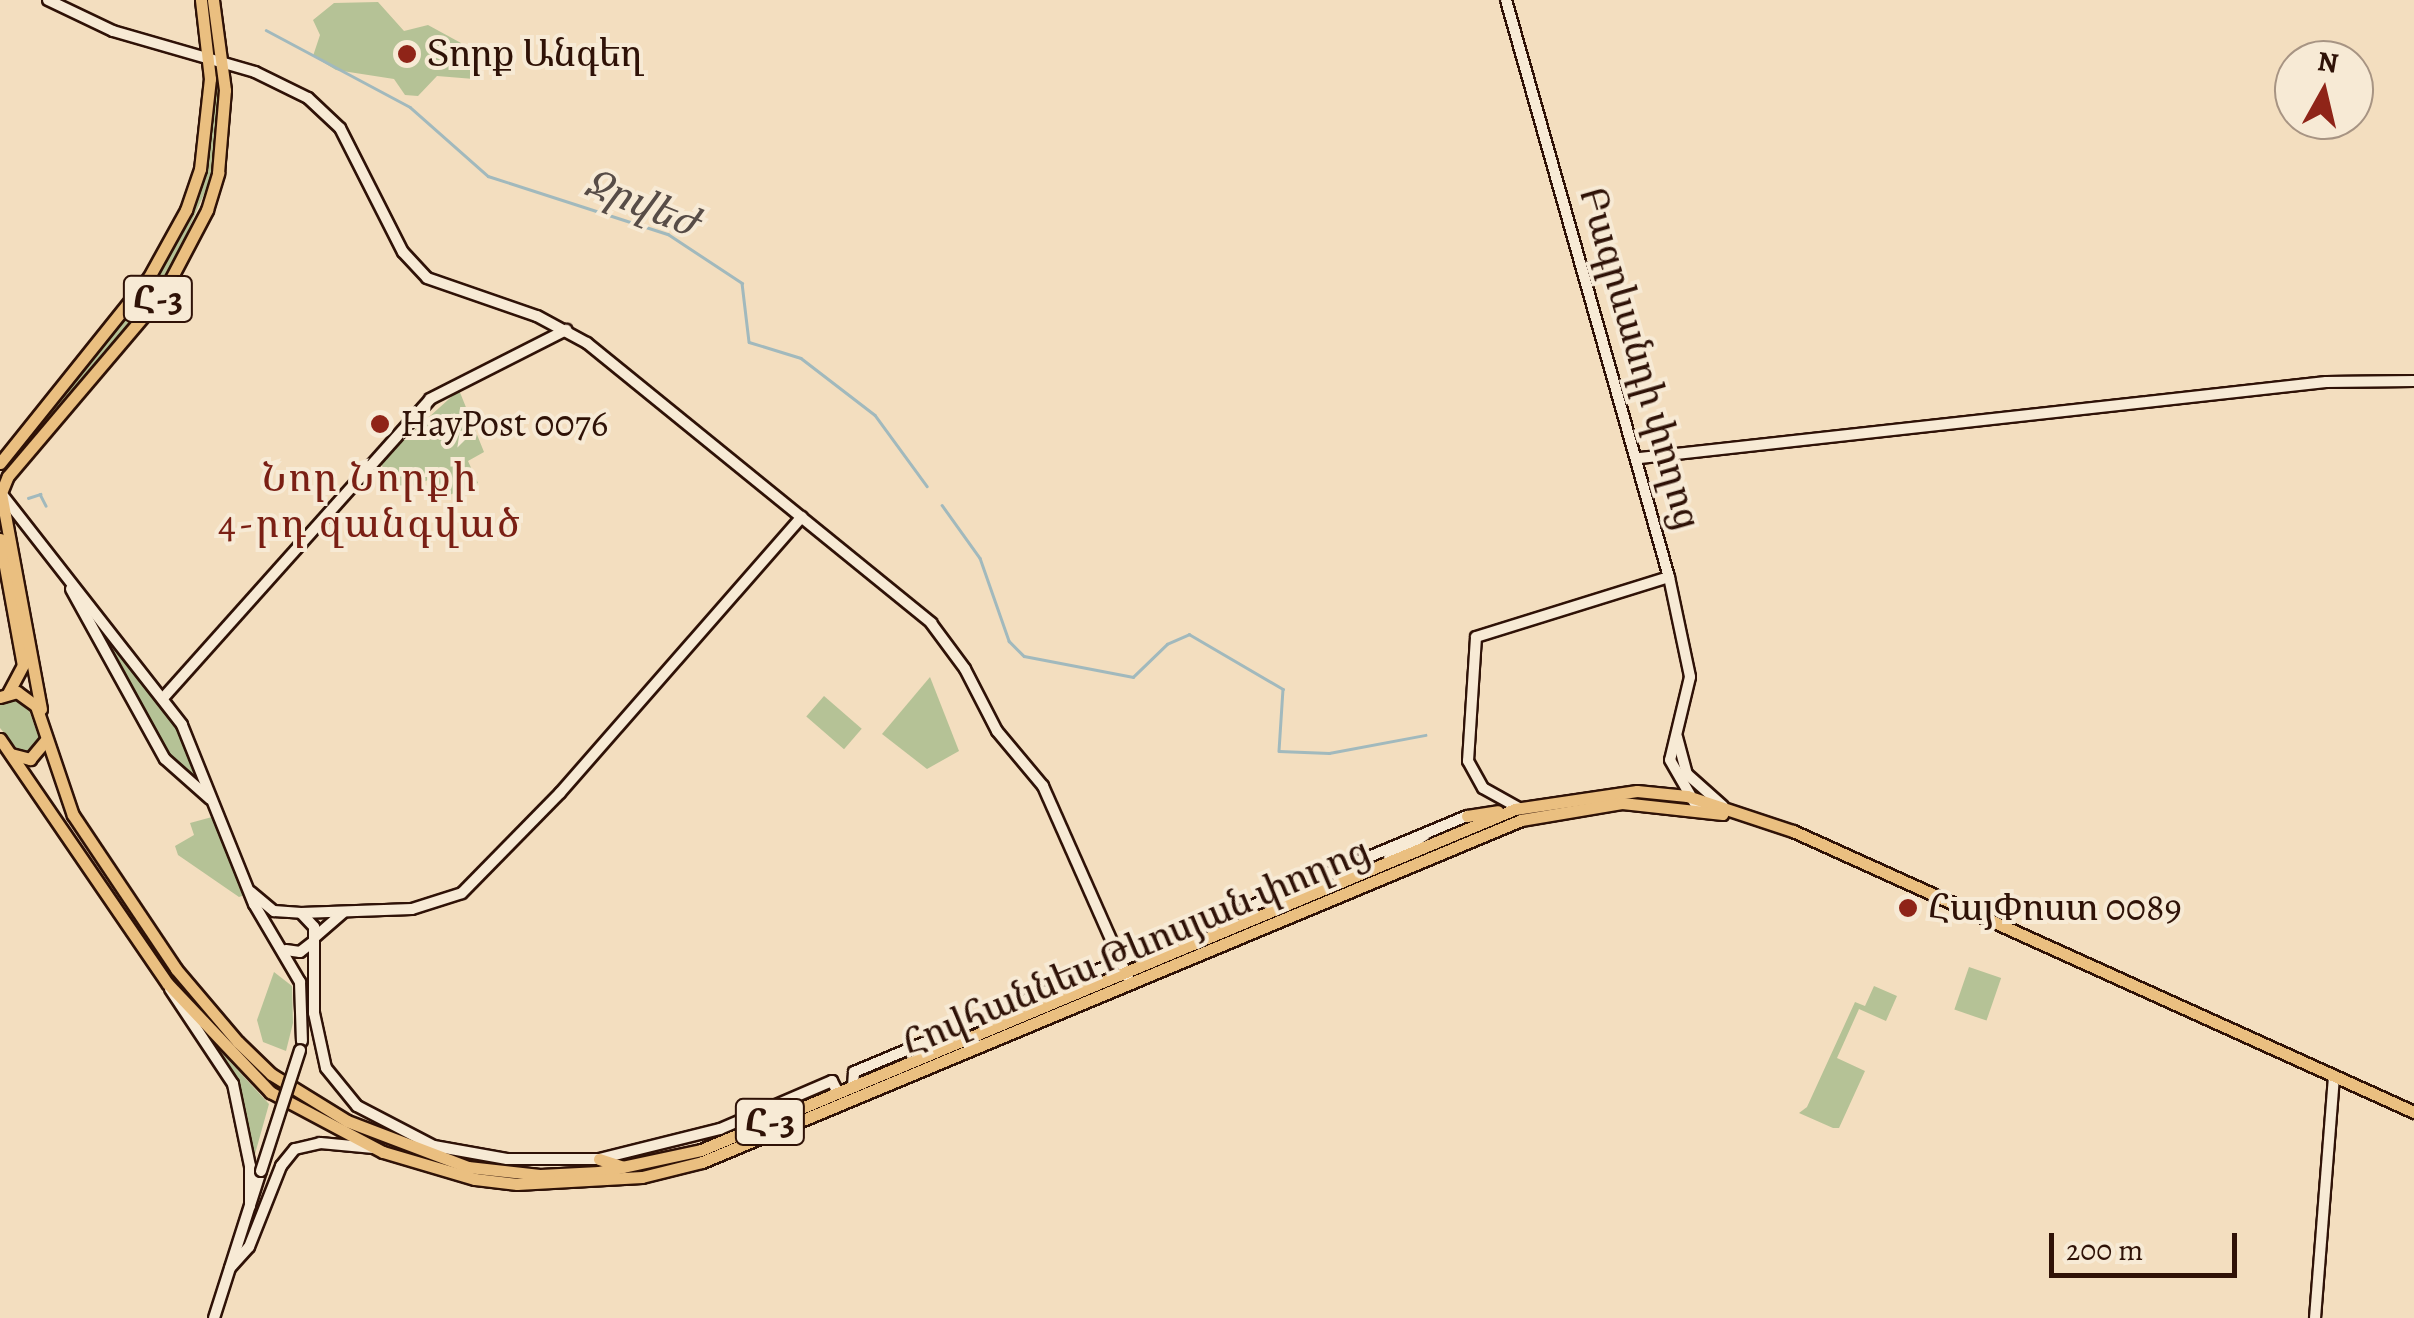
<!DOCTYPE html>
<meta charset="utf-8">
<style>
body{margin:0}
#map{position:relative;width:2414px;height:1318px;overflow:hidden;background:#f3debf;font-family:Alegreya,"Noto Serif Armenian",serif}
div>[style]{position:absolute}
.green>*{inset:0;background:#b5c296;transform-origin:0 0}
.stream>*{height:2.5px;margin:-1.25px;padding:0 1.25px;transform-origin:1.25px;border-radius:1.25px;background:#a1b9bd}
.roads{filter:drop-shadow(2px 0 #2f1207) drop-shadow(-2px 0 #2f1207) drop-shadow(0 2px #2f1207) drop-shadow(0 -2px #2f1207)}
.secondary>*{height:10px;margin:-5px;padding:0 5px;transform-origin:5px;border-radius:5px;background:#f7ead5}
.primary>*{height:11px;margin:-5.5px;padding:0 5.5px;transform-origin:5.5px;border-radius:5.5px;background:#eabf80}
.bridges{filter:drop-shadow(2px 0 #2f1207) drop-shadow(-2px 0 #2f1207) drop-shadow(0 2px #2f1207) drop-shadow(0 -2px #2f1207)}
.secondary-bridge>*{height:10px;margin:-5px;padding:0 5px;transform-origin:5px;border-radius:5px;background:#f7ead5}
.dots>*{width:28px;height:28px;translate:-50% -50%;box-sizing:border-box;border:5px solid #f7ead5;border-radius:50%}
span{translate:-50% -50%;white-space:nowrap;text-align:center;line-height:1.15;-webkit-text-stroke:8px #f7ead5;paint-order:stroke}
.shield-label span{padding:2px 8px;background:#f7ead5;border:2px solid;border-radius:8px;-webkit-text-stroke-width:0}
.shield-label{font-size:35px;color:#2f1207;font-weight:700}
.poi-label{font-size:38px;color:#2f1207}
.left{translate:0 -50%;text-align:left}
.street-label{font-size:38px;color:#2f1207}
.water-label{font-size:40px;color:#574c47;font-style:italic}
.neighbourhood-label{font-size:40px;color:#7a1f14;letter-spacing:2.5px}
.north{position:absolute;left:2274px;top:40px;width:100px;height:100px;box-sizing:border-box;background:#f7ead5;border:2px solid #a79483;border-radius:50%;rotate:8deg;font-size:28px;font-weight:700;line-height:40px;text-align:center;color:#2f1207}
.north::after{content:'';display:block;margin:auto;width:35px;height:45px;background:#8f2418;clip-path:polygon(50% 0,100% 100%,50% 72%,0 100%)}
.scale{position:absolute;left:2049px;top:1233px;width:188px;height:45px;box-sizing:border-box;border:5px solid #2f1207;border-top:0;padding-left:12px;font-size:30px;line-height:35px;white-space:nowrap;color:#2f1207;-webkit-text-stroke:8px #f7ead5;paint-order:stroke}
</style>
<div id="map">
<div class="green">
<i style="clip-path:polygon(378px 2px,404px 31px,428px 25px,461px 43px,474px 79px,437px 76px,418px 96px,405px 95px,394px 79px,336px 70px,313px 56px,320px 35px,313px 20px,334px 3px)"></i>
<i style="clip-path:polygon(215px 77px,221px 77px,212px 176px,167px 278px,21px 451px,143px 296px,177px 239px,207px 160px)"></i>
<i style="clip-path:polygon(459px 390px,484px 452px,468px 461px,478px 483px,440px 499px,431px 479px,394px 493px,380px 461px)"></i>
<i style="clip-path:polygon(95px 618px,181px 732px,202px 788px,169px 756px)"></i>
<i style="clip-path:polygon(930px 677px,959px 751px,927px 769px,882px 734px)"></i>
<i style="left:824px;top:696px;width:50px;height:27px;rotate:41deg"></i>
<i style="clip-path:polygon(14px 698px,27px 705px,39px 738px,32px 751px,19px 751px,0 728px,0 703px)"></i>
<i style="clip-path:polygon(66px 814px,209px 1018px,273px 1082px,375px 1141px,270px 1084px,206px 1021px,169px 975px)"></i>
<i style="clip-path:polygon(212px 817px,245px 895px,239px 897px,178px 855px,175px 846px,194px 835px,190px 823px)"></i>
<i style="left:1969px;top:967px;width:34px;height:45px;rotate:19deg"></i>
<i style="clip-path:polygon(274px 972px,292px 986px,293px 1023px,286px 1051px,263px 1042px,257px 1020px)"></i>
<i style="clip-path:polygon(1874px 986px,1897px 996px,1886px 1021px,1859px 1009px,1837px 1058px,1865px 1071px,1839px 1128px,1833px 1128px,1799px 1113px,1807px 1107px,1855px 1002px,1865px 1006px)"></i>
<i style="clip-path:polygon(187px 1015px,269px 1104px,253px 1161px,233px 1075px)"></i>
</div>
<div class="stream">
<i style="left:266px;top:30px;width:163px;rotate:28.1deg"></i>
<i style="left:410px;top:107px;width:104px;rotate:41.5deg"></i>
<i style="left:488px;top:176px;width:189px;rotate:17.9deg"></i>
<i style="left:668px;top:234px;width:89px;rotate:33.5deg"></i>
<i style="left:742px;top:283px;width:59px;rotate:83.2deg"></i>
<i style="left:749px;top:342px;width:54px;rotate:17.1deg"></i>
<i style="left:801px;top:358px;width:93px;rotate:37.6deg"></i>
<i style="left:875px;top:415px;width:88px;rotate:53.8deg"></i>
<i style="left:28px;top:498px;width:13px;rotate:-18deg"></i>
<i style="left:40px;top:494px;width:13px;rotate:63deg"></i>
<i style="left:942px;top:505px;width:65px;rotate:54.4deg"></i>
<i style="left:980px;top:558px;width:88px;rotate:70.7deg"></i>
<i style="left:1009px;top:641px;width:21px;rotate:45deg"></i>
<i style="left:1024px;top:656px;width:111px;rotate:10.9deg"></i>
<i style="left:1133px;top:677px;width:47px;rotate:-44.1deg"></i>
<i style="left:1167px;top:644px;width:24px;rotate:-24deg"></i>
<i style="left:1189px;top:634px;width:109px;rotate:30.3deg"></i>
<i style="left:1283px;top:689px;width:62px;rotate:93.7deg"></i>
<i style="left:1279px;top:751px;width:50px;rotate:2.3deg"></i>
<i style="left:1329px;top:753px;width:98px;rotate:-10.6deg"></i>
</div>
<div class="roads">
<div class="secondary">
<i style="left:48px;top:0;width:72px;rotate:25.5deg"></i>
<i style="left:113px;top:31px;width:148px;rotate:16.1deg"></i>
<i style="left:255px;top:72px;width:59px;rotate:26.1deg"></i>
<i style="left:308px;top:98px;width:44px;rotate:43.2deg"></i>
<i style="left:340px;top:128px;width:139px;rotate:63.1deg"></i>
<i style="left:403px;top:252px;width:35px;rotate:47deg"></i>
<i style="left:427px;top:278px;width:116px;rotate:19.1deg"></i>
<i style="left:537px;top:316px;width:57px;rotate:28.4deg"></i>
<i style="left:587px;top:343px;width:444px;rotate:39.1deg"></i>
<i style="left:931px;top:623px;width:57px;rotate:53.5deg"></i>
<i style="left:965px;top:669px;width:70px;rotate:62.7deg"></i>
<i style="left:997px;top:731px;width:72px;rotate:50.1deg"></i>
<i style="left:1043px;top:786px;width:210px;rotate:66.1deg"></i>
<i style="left:1506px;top:0;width:600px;rotate:74.23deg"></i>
<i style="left:1669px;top:577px;width:102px;rotate:78.1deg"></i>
<i style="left:1690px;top:677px;width:85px;rotate:103.5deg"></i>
<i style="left:1670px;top:760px;width:54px;rotate:60.1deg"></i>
<i style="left:1640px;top:458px;width:690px;rotate:-6.32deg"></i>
<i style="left:2326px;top:382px;width:88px;rotate:-0.7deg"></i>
<i style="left:1px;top:493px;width:294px;rotate:52deg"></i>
<i style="left:182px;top:725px;width:193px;rotate:68.1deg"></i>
<i style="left:254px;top:904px;width:91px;rotate:59.5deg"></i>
<i style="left:300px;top:982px;width:59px;rotate:88.1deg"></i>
<i style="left:71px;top:589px;width:194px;rotate:61.1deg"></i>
<i style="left:165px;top:759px;width:60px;rotate:41.6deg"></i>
<i style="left:164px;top:697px;width:399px;rotate:-48.2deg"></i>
<i style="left:430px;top:399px;width:153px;rotate:-26.9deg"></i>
<i style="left:1677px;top:737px;width:38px;rotate:75deg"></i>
<i style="left:1687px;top:774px;width:48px;rotate:41.6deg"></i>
<i style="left:1519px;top:808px;width:41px;rotate:-150.9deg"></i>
<i style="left:1483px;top:788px;width:31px;rotate:-119deg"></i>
<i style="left:1468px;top:761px;width:124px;rotate:-86.3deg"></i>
<i style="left:1476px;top:637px;width:202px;rotate:-17.3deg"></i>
<i style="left:1389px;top:858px;width:43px;rotate:-32.6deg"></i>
<i style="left:251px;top:892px;width:30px;rotate:40deg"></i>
<i style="left:274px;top:911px;width:27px;rotate:4deg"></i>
<i style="left:301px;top:913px;width:111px;rotate:-2.1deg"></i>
<i style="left:412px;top:909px;width:52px;rotate:-17.7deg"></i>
<i style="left:462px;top:893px;width:140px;rotate:-45.6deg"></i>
<i style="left:560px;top:793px;width:367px;rotate:-48.8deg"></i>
<i style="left:302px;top:914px;width:18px;rotate:47deg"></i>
<i style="left:314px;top:927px;width:86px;rotate:90deg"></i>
<i style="left:314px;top:1013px;width:56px;rotate:77.7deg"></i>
<i style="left:326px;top:1068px;width:49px;rotate:50.8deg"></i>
<i style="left:357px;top:1106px;width:87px;rotate:27.5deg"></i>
<i style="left:434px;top:1146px;width:74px;rotate:10.1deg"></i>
<i style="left:507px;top:1159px;width:92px"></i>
<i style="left:599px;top:1159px;width:125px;rotate:-13.9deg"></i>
<i style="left:720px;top:1129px;width:122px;rotate:-23.2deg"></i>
<i style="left:832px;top:1081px;width:13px;rotate:63deg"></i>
<i style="left:315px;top:937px;width:37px;rotate:-41deg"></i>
<i style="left:286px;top:950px;width:14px;rotate:8deg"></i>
<i style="left:300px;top:952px;width:16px;rotate:-38deg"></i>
<i style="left:170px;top:989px;width:114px;rotate:56.4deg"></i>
<i style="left:233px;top:1084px;width:84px;rotate:78.3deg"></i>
<i style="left:250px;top:1166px;width:40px;rotate:90deg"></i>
<i style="left:853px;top:1086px;width:14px;rotate:-86deg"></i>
<i style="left:854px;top:1072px;width:664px;rotate:-22.67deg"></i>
<i style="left:230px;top:1268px;width:28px;rotate:-48deg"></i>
<i style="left:249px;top:1247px;width:87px;rotate:-68.4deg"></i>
<i style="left:281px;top:1166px;width:22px;rotate:-51deg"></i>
<i style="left:295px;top:1149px;width:26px;rotate:-13deg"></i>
<i style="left:320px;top:1143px;width:54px;rotate:5.3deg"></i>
<i style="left:214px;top:1318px;width:154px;rotate:-72.3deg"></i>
<i style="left:2315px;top:1318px;width:243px;rotate:-85.5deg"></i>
</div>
<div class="primary">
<i style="left:0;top:463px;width:238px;rotate:-51.3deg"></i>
<i style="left:149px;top:277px;width:77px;rotate:-61.1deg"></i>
<i style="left:186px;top:210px;width:43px;rotate:-71.1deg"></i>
<i style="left:200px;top:169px;width:91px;rotate:-83.7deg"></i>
<i style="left:210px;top:79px;width:80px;rotate:-96.5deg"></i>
<i style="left:0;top:539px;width:128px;rotate:79.7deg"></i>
<i style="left:23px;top:665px;width:32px;rotate:118deg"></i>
<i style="left:0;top:697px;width:18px;rotate:-16deg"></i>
<i style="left:17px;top:692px;width:24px;rotate:36deg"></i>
<i style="left:36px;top:706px;width:115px;rotate:71.3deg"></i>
<i style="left:73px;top:815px;width:185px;rotate:56.2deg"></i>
<i style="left:176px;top:969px;width:96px;rotate:49.7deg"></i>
<i style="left:238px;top:1042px;width:46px;rotate:44.1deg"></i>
<i style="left:271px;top:1074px;width:89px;rotate:31.7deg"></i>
<i style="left:347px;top:1121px;width:129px;rotate:20.8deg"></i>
<i style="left:468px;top:1167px;width:72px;rotate:6.3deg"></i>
<i style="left:540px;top:1175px;width:59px;rotate:-2.9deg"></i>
<i style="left:599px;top:1172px;width:104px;rotate:-12.2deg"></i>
<i style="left:701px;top:1150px;width:883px;rotate:-22.73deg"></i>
<i style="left:1515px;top:809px;width:123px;rotate:-8.4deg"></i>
<i style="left:1637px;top:791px;width:50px;rotate:5.7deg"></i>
<i style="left:1687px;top:796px;width:112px;rotate:18.3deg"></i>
<i style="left:1793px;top:831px;width:682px;rotate:24.35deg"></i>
<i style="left:41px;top:709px;width:220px;rotate:-100.5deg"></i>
<i style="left:1px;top:493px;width:18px;rotate:-68deg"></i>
<i style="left:8px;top:476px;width:241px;rotate:-49.7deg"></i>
<i style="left:164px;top:292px;width:93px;rotate:-62.3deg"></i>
<i style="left:207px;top:210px;width:39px;rotate:-73deg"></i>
<i style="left:218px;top:173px;width:83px;rotate:-85.2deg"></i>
<i style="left:225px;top:90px;width:91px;rotate:-97.6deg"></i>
<i style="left:0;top:739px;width:297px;rotate:55.6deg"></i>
<i style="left:168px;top:984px;width:149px;rotate:46.6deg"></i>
<i style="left:270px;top:1092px;width:128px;rotate:28deg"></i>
<i style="left:383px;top:1152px;width:96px;rotate:16.4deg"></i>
<i style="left:475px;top:1179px;width:42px;rotate:6.8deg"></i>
<i style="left:517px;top:1184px;width:125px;rotate:-3.2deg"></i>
<i style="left:642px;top:1177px;width:62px;rotate:-14deg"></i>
<i style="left:702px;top:1162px;width:888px;rotate:-22.66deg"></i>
<i style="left:1521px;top:820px;width:102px;rotate:-9.6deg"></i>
<i style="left:1622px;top:803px;width:101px;rotate:6.3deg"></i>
<i style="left:11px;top:754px;width:20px;rotate:15deg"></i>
<i style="left:30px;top:759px;width:23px;rotate:-50deg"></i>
<i style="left:1467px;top:816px;width:31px;rotate:-9deg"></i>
<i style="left:599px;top:1159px;width:25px;rotate:18deg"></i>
</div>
</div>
<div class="bridges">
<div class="secondary-bridge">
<i style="left:261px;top:1171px;width:127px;rotate:-72.1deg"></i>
</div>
</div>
<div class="dots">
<i style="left:407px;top:54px;background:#8f2418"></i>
<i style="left:380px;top:424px;background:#8f2418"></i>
<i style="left:1908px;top:908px;background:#8f2418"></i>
</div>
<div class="shield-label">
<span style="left:158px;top:299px">Հ-3</span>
<span style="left:770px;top:1122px">Հ-3</span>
</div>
<div class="poi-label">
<span class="left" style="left:427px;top:54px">Տորք Անգեղ</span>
<span class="left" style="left:400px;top:424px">HayPost 0076</span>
<span class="left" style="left:1928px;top:908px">ՀայՓոստ 0089</span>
</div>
<div class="street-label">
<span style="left:1640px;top:358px;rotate:74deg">Բագրևանդի փողոց</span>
<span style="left:1136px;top:947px;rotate:-23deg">Հովհաննես Թևոսյան փողոց</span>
</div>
<div class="water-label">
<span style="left:641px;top:203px;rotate:22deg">Ջրվեժ</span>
</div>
<div class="neighbourhood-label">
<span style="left:370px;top:501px">Նոր Նորքի<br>4-րդ զանգված</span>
</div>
<div class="north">N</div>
<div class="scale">200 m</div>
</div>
